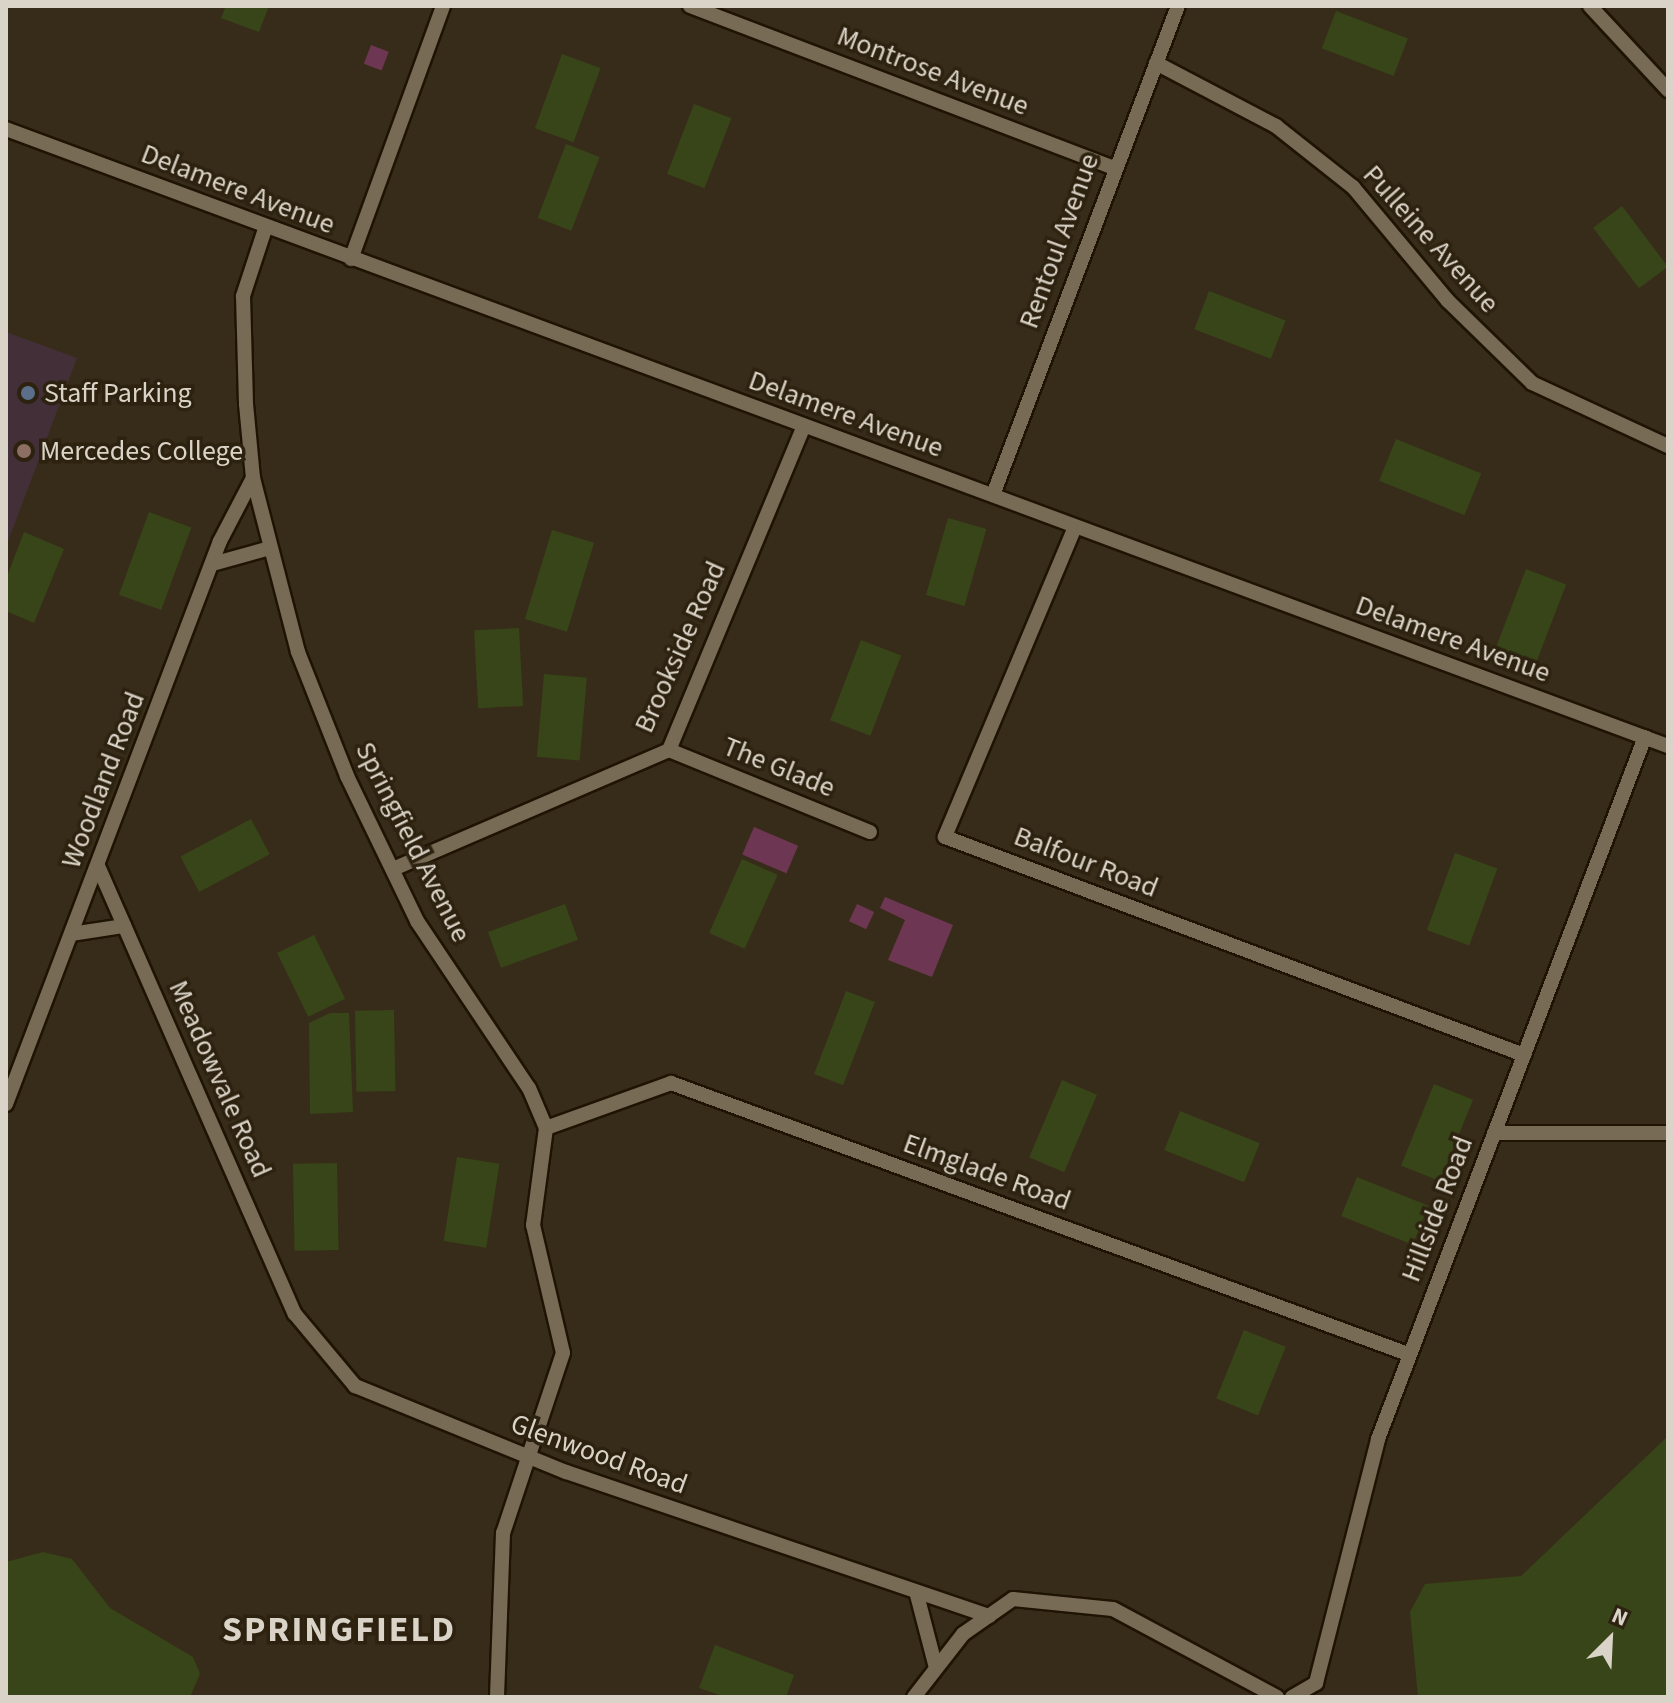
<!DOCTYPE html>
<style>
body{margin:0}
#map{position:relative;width:1674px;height:1703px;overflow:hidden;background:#372c19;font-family:"Source Sans 3",sans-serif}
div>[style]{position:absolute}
.education>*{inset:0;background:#422f38}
.green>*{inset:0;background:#384519;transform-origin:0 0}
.building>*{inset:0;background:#6d3652;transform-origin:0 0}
.roads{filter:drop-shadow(2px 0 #1f1403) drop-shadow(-2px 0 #1f1403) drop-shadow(0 2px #1f1403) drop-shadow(0 -2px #1f1403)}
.minor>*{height:14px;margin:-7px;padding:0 7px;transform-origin:7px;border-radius:7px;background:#786b56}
.dots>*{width:22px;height:22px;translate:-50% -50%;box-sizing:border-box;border:4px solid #2d220f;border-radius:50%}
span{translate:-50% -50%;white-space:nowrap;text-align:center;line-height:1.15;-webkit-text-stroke:7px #2d220f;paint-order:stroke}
.street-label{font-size:28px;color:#dad3c7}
.poi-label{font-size:28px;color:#dad3c7}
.left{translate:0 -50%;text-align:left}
.district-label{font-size:36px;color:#dad3c7;font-weight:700;letter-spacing:2px}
.frame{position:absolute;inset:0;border:8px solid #dad3c7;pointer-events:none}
.north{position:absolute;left:1570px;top:1599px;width:80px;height:80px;-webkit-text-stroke:6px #2d220f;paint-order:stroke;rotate:24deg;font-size:22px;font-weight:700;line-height:32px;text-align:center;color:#dad3c7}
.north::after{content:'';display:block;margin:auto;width:28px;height:36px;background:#dad3c7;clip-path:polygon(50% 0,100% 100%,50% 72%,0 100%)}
</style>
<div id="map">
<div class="education">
<i style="clip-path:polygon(6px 332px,77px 358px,6px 547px)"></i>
</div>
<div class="green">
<i style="clip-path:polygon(226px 6px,269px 6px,259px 32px,221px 18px)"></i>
<i style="left:1336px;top:11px;width:77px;height:40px;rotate:21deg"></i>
<i style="left:562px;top:54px;width:41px;height:79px;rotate:20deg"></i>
<i style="left:694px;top:104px;width:40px;height:75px;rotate:21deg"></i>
<i style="left:566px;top:144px;width:36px;height:79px;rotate:21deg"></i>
<i style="left:1622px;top:206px;width:76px;height:36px;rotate:53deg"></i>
<i style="left:1209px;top:291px;width:82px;height:41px;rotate:21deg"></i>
<i style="left:1396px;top:439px;width:92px;height:45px;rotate:22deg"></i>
<i style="left:149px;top:512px;width:45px;height:88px;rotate:20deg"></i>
<i style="left:948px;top:518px;width:40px;height:80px;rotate:16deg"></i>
<i style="left:552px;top:530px;width:44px;height:93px;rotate:17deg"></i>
<i style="clip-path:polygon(24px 532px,64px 549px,34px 623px,6px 611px,6px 579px)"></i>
<i style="left:1526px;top:569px;width:43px;height:92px;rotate:21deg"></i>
<i style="left:519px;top:628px;width:78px;height:45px;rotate:87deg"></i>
<i style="left:861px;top:640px;width:43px;height:86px;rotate:21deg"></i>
<i style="left:544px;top:674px;width:43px;height:83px;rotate:5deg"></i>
<i style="left:251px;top:819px;width:40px;height:80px;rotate:62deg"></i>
<i style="left:1455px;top:853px;width:45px;height:82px;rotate:20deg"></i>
<i style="left:742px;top:859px;width:39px;height:81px;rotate:24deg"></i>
<i style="left:565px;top:904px;width:38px;height:82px;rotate:70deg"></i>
<i style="left:314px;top:935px;width:71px;height:41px;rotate:64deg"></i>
<i style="left:846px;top:991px;width:31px;height:89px;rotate:21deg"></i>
<i style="left:394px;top:1010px;width:81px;height:39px;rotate:89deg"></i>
<i style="clip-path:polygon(330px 1013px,349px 1013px,353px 1112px,310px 1114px,309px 1023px)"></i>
<i style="left:1062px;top:1080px;width:38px;height:84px;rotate:23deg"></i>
<i style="left:1434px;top:1084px;width:42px;height:88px;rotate:22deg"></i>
<i style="left:1180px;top:1111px;width:86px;height:42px;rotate:22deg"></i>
<i style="left:457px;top:1157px;width:43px;height:85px;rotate:9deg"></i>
<i style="left:337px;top:1163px;width:87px;height:44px;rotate:89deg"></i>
<i style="left:1357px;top:1177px;width:77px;height:42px;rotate:22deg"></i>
<i style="left:1244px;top:1330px;width:45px;height:74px;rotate:22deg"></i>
<i style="clip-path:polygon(1668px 1436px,1668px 1697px,1418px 1697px,1410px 1612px,1425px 1584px,1521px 1576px)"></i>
<i style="clip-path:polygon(43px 1552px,72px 1559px,110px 1608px,193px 1657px,200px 1674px,190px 1697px,6px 1697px,6px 1562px)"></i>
<i style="clip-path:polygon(715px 1645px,794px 1675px,786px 1697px,725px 1697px,699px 1688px)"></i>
</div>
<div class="building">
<i style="left:371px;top:45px;width:19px;height:20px;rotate:21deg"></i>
<i style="left:754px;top:827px;width:48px;height:30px;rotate:23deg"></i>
<i style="clip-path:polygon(885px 897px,953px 925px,932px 977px,888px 960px,905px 920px,880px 908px)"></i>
<i style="left:857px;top:904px;width:19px;height:19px;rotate:25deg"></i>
</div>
<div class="roads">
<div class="minor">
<i style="left:690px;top:6px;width:454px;rotate:20.9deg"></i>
<i style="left:1590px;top:6px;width:115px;rotate:47.1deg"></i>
<i style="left:1156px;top:63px;width:136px;rotate:27.7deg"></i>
<i style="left:1276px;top:126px;width:98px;rotate:38.4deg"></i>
<i style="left:1353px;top:187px;width:148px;rotate:50.2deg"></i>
<i style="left:1448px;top:301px;width:117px;rotate:44.3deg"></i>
<i style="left:1532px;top:383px;width:150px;rotate:24.9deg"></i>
<i style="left:6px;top:129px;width:1773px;rotate:20.37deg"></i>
<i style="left:265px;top:229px;width:71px;rotate:108.2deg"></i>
<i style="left:243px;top:296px;width:108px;rotate:88.4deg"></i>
<i style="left:246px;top:404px;width:74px;rotate:84.6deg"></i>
<i style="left:253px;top:478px;width:180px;rotate:75.5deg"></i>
<i style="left:298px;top:652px;width:133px;rotate:68.4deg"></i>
<i style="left:347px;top:776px;width:161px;rotate:64.2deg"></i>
<i style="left:417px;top:921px;width:201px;rotate:56.2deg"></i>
<i style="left:529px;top:1088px;width:43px;rotate:67deg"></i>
<i style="left:546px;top:1128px;width:98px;rotate:97.6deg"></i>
<i style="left:533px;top:1225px;width:131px;rotate:76.8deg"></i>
<i style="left:563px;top:1353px;width:190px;rotate:108.4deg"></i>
<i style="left:503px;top:1533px;width:164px;rotate:92.1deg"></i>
<i style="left:351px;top:259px;width:269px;rotate:-70deg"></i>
<i style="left:993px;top:495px;width:523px;rotate:-69.28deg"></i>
<i style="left:1075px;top:527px;width:336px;rotate:112.8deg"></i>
<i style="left:945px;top:837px;width:619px;rotate:20.63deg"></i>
<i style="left:216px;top:563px;width:56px;rotate:-15.5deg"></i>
<i style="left:669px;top:750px;width:217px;rotate:22.2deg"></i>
<i style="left:98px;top:866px;width:489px;rotate:66.3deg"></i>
<i style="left:295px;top:1314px;width:94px;rotate:50.2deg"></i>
<i style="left:355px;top:1386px;width:228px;rotate:22.2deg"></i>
<i style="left:566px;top:1472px;width:447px;rotate:18.8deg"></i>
<i style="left:393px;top:869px;width:301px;rotate:-23.3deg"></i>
<i style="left:669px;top:750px;width:351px;rotate:-67.4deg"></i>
<i style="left:71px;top:934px;width:54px;rotate:-8.6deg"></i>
<i style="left:6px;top:1104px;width:602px;rotate:-69.19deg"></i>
<i style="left:220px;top:541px;width:71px;rotate:-62.4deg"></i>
<i style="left:546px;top:1128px;width:133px;rotate:-19.8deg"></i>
<i style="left:671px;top:1083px;width:785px;rotate:20.19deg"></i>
<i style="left:1494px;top:1133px;width:174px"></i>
<i style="left:917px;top:1595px;width:75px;rotate:75.4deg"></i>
<i style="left:914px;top:1697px;width:80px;rotate:-52.1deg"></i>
<i style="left:963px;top:1634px;width:61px;rotate:-35deg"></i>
<i style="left:1013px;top:1599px;width:100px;rotate:5.7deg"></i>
<i style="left:1113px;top:1609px;width:186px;rotate:28.2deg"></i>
<i style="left:1292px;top:1697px;width:28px;rotate:-30deg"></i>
<i style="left:1316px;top:1683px;width:252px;rotate:-75.7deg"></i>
<i style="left:1378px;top:1439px;width:751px;rotate:-69.18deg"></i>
</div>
</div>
<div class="dots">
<i style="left:28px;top:393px;background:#5c6f8a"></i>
<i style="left:24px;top:451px;background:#8d6e63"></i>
</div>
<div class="street-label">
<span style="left:933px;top:71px;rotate:21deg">Montrose Avenue</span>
<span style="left:238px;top:189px;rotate:21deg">Delamere Avenue</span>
<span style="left:1431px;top:239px;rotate:48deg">Pulleine Avenue</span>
<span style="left:1059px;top:241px;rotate:-70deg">Rentoul Avenue</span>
<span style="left:846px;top:414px;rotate:20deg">Delamere Avenue</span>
<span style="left:1453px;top:639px;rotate:20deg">Delamere Avenue</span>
<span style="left:680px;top:647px;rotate:-66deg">Brookside Road</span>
<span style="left:779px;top:767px;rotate:22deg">The Glade</span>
<span style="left:103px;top:780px;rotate:-69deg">Woodland Road</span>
<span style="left:413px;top:842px;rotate:63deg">Springfield Avenue</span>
<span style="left:1086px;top:862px;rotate:21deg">Balfour Road</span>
<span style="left:220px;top:1079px;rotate:66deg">Meadowvale Road</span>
<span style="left:987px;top:1172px;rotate:20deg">Elmglade Road</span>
<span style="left:1437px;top:1209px;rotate:-69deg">Hillside Road</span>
<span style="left:599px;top:1454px;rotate:20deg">Glenwood Road</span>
</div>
<div class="poi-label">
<span class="left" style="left:44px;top:393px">Staff Parking</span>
<span class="left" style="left:40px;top:451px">Mercedes College</span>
</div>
<div class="district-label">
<span style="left:339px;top:1630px">SPRINGFIELD</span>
</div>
<div class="frame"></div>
<div class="north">N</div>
</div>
